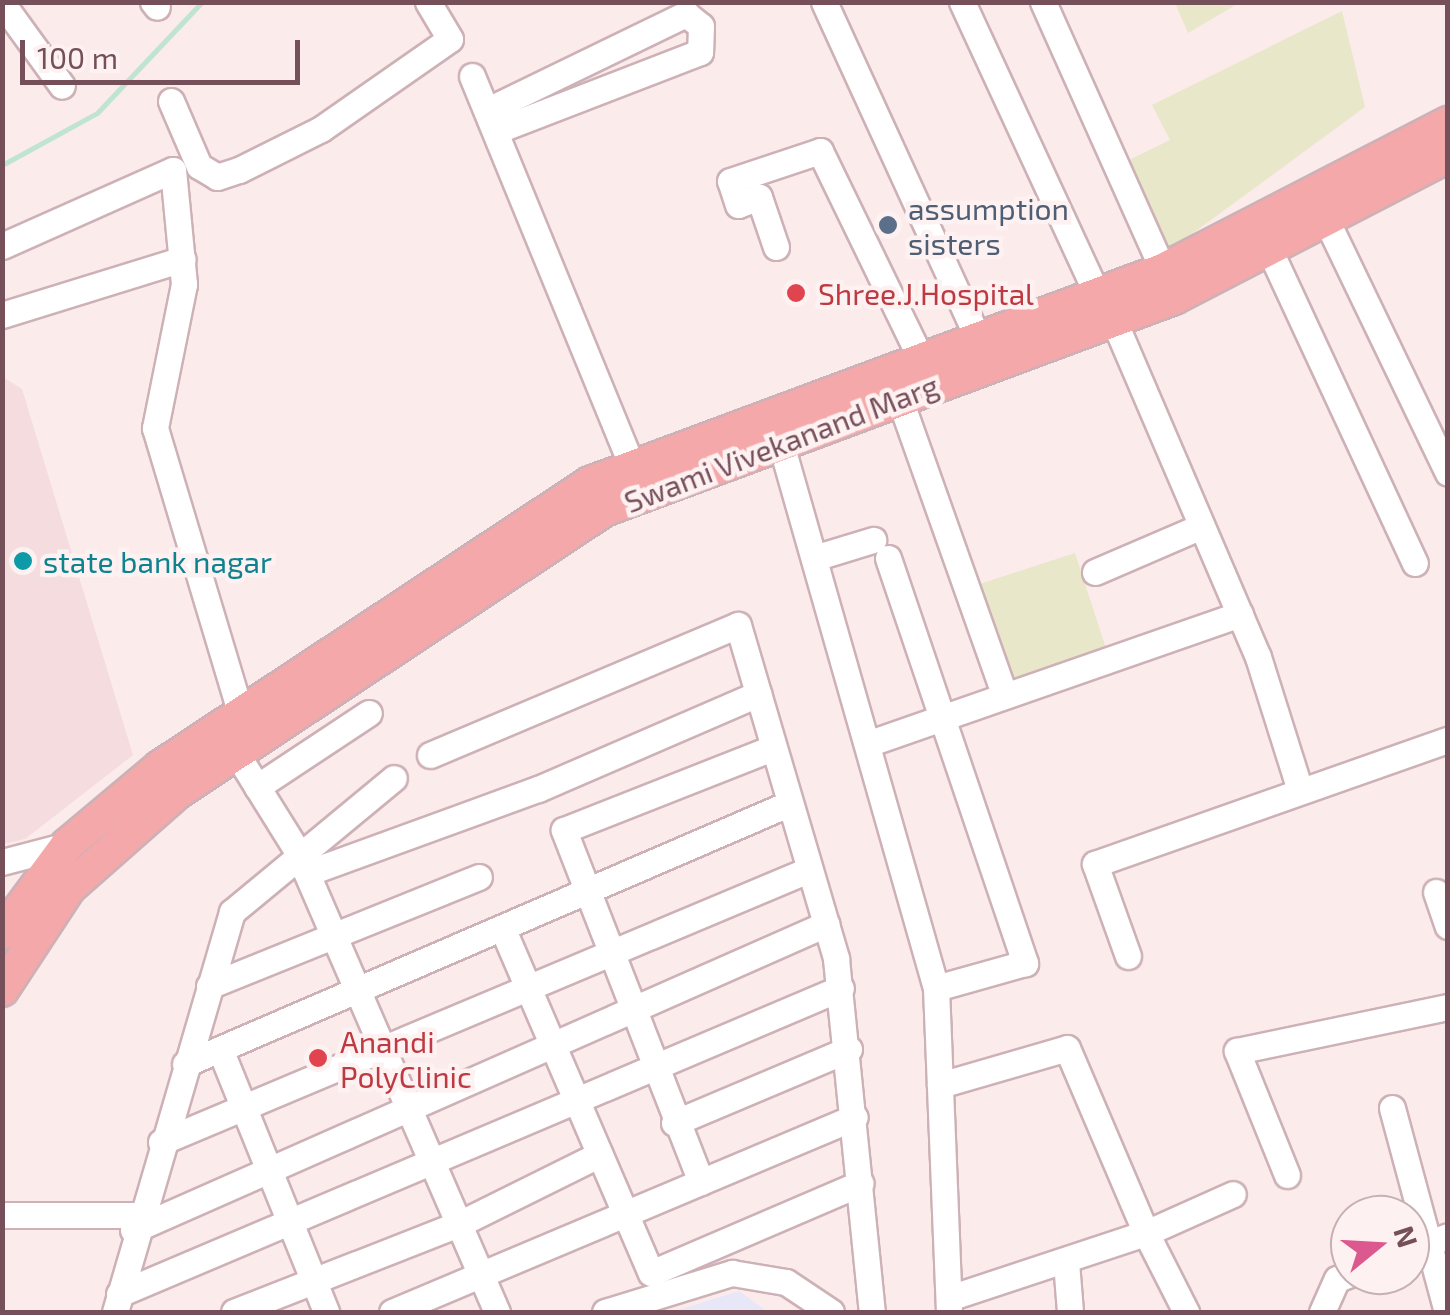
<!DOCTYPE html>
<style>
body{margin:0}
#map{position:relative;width:1450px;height:1315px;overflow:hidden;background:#fbebeb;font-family:"Exo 2",sans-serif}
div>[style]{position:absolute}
.residential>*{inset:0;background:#f5dcde}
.education>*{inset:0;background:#e7e7f8}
.green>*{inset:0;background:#e9e7c9;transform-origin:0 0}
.stream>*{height:5px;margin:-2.5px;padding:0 2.5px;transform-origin:2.5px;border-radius:2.5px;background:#c0e4d2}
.roads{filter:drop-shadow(2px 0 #cdb1b6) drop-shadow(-2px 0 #cdb1b6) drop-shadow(0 2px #cdb1b6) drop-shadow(0 -2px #cdb1b6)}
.minor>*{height:25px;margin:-12.5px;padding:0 12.5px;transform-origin:12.5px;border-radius:12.5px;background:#fff}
.major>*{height:32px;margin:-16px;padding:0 16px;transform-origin:16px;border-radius:16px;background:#f4a8a9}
.dots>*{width:28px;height:28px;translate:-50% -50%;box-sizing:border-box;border:5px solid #fef1f1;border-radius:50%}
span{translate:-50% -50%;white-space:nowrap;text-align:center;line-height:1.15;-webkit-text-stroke:9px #fef1f1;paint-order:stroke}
.service-label{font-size:30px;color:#4e5e75}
.left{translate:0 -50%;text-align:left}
.health-label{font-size:30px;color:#be3a42}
.street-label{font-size:30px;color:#754f5a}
.culture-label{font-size:30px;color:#0d838f}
.frame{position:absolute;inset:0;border:5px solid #754f5a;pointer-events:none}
.north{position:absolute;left:1330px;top:1195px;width:100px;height:100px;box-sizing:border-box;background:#fef1f1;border:2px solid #c7b0b5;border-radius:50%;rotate:72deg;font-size:28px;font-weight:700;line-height:40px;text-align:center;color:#754f5a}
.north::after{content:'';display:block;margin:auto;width:35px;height:45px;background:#dc5990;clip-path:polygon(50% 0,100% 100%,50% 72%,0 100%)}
.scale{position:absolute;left:20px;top:40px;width:280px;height:45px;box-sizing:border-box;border:5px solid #754f5a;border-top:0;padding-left:12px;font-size:30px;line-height:35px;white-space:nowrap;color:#754f5a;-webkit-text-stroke:8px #fef1f1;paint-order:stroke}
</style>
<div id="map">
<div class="residential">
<i style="clip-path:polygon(3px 377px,22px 389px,133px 755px,25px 839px,3px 844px)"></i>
</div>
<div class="education">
<i style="clip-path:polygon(739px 1291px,768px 1312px,672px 1312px)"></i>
</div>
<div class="green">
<i style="clip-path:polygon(1175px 3px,1239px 3px,1188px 33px)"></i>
<i style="clip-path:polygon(1342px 11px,1365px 107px,1170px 250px,1125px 162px,1170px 140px,1152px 105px)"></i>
<i style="left:1075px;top:553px;width:100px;height:101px;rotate:72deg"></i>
</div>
<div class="stream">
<i style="left:2px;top:165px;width:108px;rotate:-28.7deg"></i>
<i style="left:97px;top:113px;width:153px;rotate:-46.6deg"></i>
</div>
<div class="roads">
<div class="minor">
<i style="left:153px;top:2px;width:6px;rotate:51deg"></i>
<i style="left:824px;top:2px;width:367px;rotate:65.4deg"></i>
<i style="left:962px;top:2px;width:322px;rotate:65.2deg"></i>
<i style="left:1043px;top:2px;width:294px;rotate:65.9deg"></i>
<i style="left:2px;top:3px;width:102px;rotate:54.1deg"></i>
<i style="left:472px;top:76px;width:440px;rotate:67.7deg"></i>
<i style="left:171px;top:101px;width:71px;rotate:66.7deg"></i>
<i style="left:199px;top:166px;width:21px;rotate:31deg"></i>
<i style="left:217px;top:177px;width:23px;rotate:-18deg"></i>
<i style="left:239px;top:170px;width:92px;rotate:-26.6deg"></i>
<i style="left:321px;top:129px;width:157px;rotate:-34.9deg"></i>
<i style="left:450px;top:39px;width:43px;rotate:-120.7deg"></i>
<i style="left:492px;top:108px;width:216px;rotate:-25.9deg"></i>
<i style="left:686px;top:14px;width:19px;rotate:39deg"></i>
<i style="left:701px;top:26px;width:26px;rotate:92deg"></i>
<i style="left:700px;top:52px;width:214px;rotate:158.9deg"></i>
<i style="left:1320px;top:207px;width:295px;rotate:64.3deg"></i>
<i style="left:2px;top:246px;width:187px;rotate:-24deg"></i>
<i style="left:173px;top:170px;width:115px;rotate:84.5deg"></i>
<i style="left:184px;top:284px;width:147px;rotate:101.4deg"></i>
<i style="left:155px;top:428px;width:299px;rotate:73.3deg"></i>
<i style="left:776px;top:247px;width:53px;rotate:-108.8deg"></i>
<i style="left:759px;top:197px;width:22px;rotate:159deg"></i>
<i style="left:738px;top:205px;width:25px;rotate:-108deg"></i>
<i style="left:730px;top:181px;width:95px;rotate:-18.4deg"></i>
<i style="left:820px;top:151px;width:229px;rotate:64.1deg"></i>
<i style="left:1270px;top:251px;width:344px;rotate:65.1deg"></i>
<i style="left:2px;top:315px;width:189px;rotate:-17.2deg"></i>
<i style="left:1114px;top:321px;width:366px;rotate:66.8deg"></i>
<i style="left:1258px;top:657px;width:139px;rotate:72.5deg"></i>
<i style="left:899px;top:397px;width:317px;rotate:70.5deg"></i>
<i style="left:777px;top:430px;width:580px;rotate:74.1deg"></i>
<i style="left:936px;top:988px;width:324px;rotate:87.7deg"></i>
<i style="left:814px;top:558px;width:62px;rotate:-17deg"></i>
<i style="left:888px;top:558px;width:428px;rotate:71.3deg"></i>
<i style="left:1025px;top:963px;width:92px;rotate:164.3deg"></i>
<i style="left:1095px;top:572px;width:116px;rotate:-23.3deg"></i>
<i style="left:228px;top:740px;width:131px;rotate:58.1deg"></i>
<i style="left:297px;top:851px;width:503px;rotate:66.55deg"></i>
<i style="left:867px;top:744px;width:395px;rotate:-19.2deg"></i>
<i style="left:430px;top:755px;width:334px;rotate:-22.9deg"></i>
<i style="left:738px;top:625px;width:348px;rotate:73.6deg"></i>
<i style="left:836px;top:959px;width:355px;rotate:84.2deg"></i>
<i style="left:257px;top:787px;width:134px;rotate:-33.5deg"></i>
<i style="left:2px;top:862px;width:67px;rotate:-14.7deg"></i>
<i style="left:307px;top:873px;width:246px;rotate:-20deg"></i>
<i style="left:538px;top:789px;width:240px;rotate:-23.4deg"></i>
<i style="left:1436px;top:892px;width:36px;rotate:71deg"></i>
<i style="left:504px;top:932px;width:371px;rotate:66.7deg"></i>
<i style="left:651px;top:1273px;width:228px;rotate:-23.2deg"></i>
<i style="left:1128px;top:956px;width:98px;rotate:-109.7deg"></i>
<i style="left:1095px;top:864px;width:374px;rotate:-19.4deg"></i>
<i style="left:209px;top:986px;width:291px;rotate:-22deg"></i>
<i style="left:220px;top:1049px;width:284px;rotate:68deg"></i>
<i style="left:185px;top:1064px;width:657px;rotate:-23.32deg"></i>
<i style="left:940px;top:1085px;width:132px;rotate:-16.2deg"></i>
<i style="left:1067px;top:1048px;width:201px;rotate:66.9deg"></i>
<i style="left:1146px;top:1233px;width:95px;rotate:-24.1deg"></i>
<i style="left:1392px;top:1108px;width:211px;rotate:74.9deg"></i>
<i style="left:674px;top:1123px;width:190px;rotate:-22.9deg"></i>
<i style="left:161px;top:1142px;width:702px;rotate:-22.8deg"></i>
<i style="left:1287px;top:1175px;width:134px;rotate:-112deg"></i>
<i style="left:1237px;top:1051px;width:216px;rotate:-11.8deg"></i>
<i style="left:701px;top:1182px;width:378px;rotate:-111.3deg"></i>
<i style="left:564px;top:830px;width:224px;rotate:-21.5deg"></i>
<i style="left:2px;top:1215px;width:136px"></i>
<i style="left:133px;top:1230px;width:758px;rotate:-23.82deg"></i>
<i style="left:1410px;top:1250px;width:40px;rotate:-20.2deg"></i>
<i style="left:1066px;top:1262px;width:50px;rotate:85.4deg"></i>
<i style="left:119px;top:1294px;width:784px;rotate:-22.97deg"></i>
<i style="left:949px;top:1298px;width:207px;rotate:-18.3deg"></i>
<i style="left:1146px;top:1233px;width:89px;rotate:63.1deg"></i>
<i style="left:115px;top:1312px;width:417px;rotate:-73.7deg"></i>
<i style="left:232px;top:912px;width:210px;rotate:-39.6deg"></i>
<i style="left:234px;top:1312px;width:242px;rotate:-21.4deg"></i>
<i style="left:459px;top:1224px;width:157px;rotate:-26.4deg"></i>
<i style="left:392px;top:1312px;width:502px;rotate:-22.84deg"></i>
<i style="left:605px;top:1312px;width:133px;rotate:-17.1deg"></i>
<i style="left:732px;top:1273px;width:55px;rotate:9.5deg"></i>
<i style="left:786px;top:1282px;width:54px;rotate:33.7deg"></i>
<i style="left:1322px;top:1312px;width:36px;rotate:-66deg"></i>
<i style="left:1337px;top:1279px;width:14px;rotate:-21deg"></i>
</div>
<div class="major">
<i style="left:2px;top:933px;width:109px;rotate:-53.5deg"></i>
<i style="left:67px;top:845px;width:121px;rotate:-40deg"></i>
<i style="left:160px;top:767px;width:515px;rotate:-33.44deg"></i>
<i style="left:590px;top:483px;width:611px;rotate:-20.39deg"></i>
<i style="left:1163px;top:270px;width:321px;rotate:-27.3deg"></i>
<i style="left:2px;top:990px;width:122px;rotate:-56.7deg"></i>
<i style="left:69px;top:888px;width:145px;rotate:-41.4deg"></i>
<i style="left:178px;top:792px;width:511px;rotate:-33.5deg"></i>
<i style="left:604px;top:510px;width:608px;rotate:-20.4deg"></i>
<i style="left:1174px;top:298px;width:309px;rotate:-27.4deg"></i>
</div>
</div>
<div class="dots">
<i style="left:888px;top:225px;background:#5c6f8a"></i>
<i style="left:796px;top:293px;background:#e0444e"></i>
<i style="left:23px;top:561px;background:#0f9aa8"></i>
<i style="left:318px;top:1058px;background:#e0444e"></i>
</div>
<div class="service-label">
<span class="left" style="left:908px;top:225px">assumption<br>sisters</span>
</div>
<div class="health-label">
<span class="left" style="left:818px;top:293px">Shree.J.Hospital</span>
<span class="left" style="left:340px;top:1058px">Anandi<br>PolyClinic</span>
</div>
<div class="street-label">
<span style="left:781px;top:443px;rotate:-21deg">Swami Vivekanand Marg</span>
</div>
<div class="culture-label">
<span class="left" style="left:43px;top:561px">state bank nagar</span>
</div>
<div class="frame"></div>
<div class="north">N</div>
<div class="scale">100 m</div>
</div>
